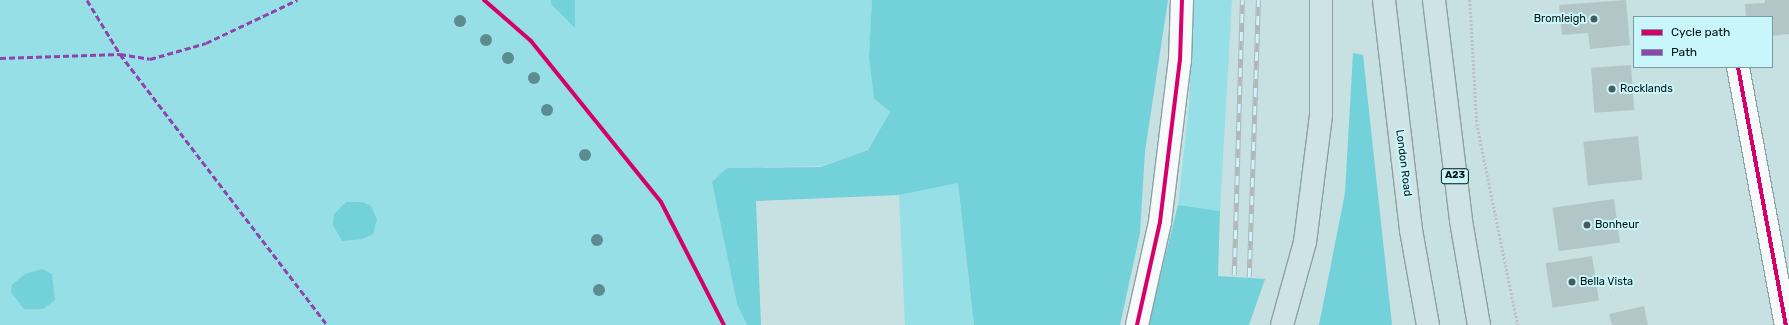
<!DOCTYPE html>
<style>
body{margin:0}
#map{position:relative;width:1789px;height:325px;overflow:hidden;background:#c7e0e2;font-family:Rubik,sans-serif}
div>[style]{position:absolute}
.green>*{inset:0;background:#96dfe6}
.forest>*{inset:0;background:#72d1d9}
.building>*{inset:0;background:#b2c6c8;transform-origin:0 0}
.path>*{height:2.5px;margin-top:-1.25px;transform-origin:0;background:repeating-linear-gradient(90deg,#b8c1c3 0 2px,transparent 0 4px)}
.roads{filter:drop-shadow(1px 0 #8da0a2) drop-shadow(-1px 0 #8da0a2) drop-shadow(0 1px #8da0a2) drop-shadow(0 -1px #8da0a2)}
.minor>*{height:22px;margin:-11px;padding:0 11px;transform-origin:11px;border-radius:11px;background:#f7fafb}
.highway>*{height:22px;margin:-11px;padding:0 11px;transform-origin:11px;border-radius:11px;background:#cee3e5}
.rail>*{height:4.5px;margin-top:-2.25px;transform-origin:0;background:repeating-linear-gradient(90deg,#c9f6fa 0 9px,#b1b7b8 0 18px);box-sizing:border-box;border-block:1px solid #b1b7b8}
.quiet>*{height:3px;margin-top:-1.5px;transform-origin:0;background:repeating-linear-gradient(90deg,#8e44ad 0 6px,transparent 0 9px)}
.cycleway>*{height:4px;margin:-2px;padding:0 2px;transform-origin:2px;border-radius:2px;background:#d6006c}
.trees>*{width:12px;height:12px;margin:-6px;border-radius:50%;background:#5d8c90}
.dots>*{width:11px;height:11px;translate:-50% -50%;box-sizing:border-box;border:2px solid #c9f6fa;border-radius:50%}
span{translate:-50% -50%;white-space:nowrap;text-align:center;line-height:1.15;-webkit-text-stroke:4px #c9f6fa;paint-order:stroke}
.shield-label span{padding:1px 3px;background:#c9f6fa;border:1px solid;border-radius:3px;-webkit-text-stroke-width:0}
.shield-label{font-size:10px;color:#041516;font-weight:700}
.poi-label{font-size:11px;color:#041516}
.right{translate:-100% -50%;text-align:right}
.left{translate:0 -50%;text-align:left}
.street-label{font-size:11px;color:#041516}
.legend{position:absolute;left:1633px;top:16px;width:140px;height:52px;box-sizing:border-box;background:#c9f6fa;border:1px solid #7a9c9f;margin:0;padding:5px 7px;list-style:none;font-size:12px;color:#041516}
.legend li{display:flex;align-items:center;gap:8px;height:20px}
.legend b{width:20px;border:1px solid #7a9c9f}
</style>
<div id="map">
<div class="green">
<i style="clip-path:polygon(0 0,551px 0,552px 4px,575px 28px,575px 0,872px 0,869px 57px,890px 112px,868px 150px,823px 166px,727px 168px,712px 182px,737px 304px,747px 325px,0 325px)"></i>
<i style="clip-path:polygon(1193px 0,1232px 0,1220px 211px,1178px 205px,1189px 105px)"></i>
<i style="clip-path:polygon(958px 183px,974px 325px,905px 325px,899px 195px)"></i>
</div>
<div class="forest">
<i style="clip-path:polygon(551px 0,575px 0,575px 28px,551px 4px)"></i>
<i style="clip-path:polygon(872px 0,1168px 0,1145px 151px,1140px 233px,1120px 325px,974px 325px,958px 183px,899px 195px,756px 201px,761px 325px,747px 325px,737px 304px,712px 182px,727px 168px,821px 167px,868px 150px,890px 112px,874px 98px,869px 57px)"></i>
<i style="clip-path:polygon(1353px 53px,1363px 55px,1392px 325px,1319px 325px,1345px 193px)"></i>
<i style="clip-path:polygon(346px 202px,362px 202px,371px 206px,377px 219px,373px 234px,362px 239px,342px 241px,333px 225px,334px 214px)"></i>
<i style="clip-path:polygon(1178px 205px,1220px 211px,1218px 276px,1265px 279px,1249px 325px,1148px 325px)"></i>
<i style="clip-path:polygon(42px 269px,52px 274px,55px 300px,43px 309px,24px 309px,11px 292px,12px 285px,25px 274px)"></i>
</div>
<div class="building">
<i style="clip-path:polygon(1626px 0,1630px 45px,1590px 49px,1588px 33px,1562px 35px,1559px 5px)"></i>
<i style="clip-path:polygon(1765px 0,1789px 0,1789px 34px,1772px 36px,1772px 17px,1746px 17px,1745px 4px,1765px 3px)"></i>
<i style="left:1631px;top:65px;width:45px;height:40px;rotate:86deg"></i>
<i style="left:1638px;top:136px;width:44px;height:55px;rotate:84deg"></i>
<i style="left:1614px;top:199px;width:44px;height:62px;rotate:82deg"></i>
<i style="left:1592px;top:256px;width:45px;height:47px;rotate:81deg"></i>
<i style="clip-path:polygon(1644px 306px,1648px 325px,1612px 325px,1609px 314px)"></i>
</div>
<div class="path">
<i style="left:1470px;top:0;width:124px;rotate:86.8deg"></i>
<i style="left:1477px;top:124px;width:205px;rotate:78.5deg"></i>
</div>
<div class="roads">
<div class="minor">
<i style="left:1738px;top:67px;width:262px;rotate:79.5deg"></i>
<i style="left:1137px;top:325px;width:106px;rotate:-77.4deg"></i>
<i style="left:1160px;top:222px;width:163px;rotate:-83deg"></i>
<i style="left:1180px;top:60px;width:60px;rotate:-88.1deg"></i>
</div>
<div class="highway">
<i style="left:1384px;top:0;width:232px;rotate:83.3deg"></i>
<i style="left:1411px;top:230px;width:97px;rotate:79.9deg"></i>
<i style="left:1434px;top:0;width:223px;rotate:83deg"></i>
<i style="left:1461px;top:221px;width:106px;rotate:80.2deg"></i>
<i style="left:1282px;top:325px;width:86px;rotate:-74.5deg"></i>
<i style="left:1305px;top:242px;width:128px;rotate:-82.8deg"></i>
<i style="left:1321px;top:115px;width:115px;rotate:-90deg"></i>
</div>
</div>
<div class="rail">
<i style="left:1234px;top:275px;width:275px;rotate:-88.3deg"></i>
<i style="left:1249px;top:277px;width:277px;rotate:-88.1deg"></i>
</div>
<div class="quiet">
<i style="left:87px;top:0;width:63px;rotate:58.6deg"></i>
<i style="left:120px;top:54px;width:30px;rotate:9deg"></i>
<i style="left:150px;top:59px;width:58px;rotate:-15.9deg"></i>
<i style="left:206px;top:43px;width:101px;rotate:-25.3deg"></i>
<i style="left:0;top:58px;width:120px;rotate:-1.9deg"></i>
<i style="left:120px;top:54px;width:341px;rotate:52.6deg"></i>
</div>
<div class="cycleway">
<i style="left:484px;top:0;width:62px;rotate:41.1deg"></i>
<i style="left:531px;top:41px;width:207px;rotate:51.1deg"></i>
<i style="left:661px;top:202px;width:138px;rotate:62.9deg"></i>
<i style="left:1738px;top:67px;width:262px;rotate:79.5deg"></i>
<i style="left:1137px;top:325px;width:106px;rotate:-77.4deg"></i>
<i style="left:1160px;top:222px;width:163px;rotate:-83deg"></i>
<i style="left:1180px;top:60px;width:60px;rotate:-88.1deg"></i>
</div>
<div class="trees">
<i style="left:460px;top:21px"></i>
<i style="left:486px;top:40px"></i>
<i style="left:508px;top:58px"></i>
<i style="left:534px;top:78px"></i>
<i style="left:547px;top:110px"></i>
<i style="left:585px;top:155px"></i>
<i style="left:597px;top:240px"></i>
<i style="left:599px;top:290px"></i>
</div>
<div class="dots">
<i style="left:1594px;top:19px;background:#485c5d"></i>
<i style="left:1612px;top:89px;background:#485c5d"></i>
<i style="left:1587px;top:225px;background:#485c5d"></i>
<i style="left:1572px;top:282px;background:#485c5d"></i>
</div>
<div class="shield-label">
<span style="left:1455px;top:176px">A23</span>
</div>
<div class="poi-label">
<span class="right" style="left:1586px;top:19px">Bromleigh</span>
<span class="left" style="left:1620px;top:89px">Rocklands</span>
<span class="left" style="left:1595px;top:225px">Bonheur</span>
<span class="left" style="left:1580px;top:282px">Bella Vista</span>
</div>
<div class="street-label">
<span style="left:1403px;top:163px;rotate:83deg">London Road</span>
</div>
<ul class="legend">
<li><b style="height:5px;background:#d6006c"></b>Cycle path</li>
<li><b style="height:5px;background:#8e44ad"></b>Path</li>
</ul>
</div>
